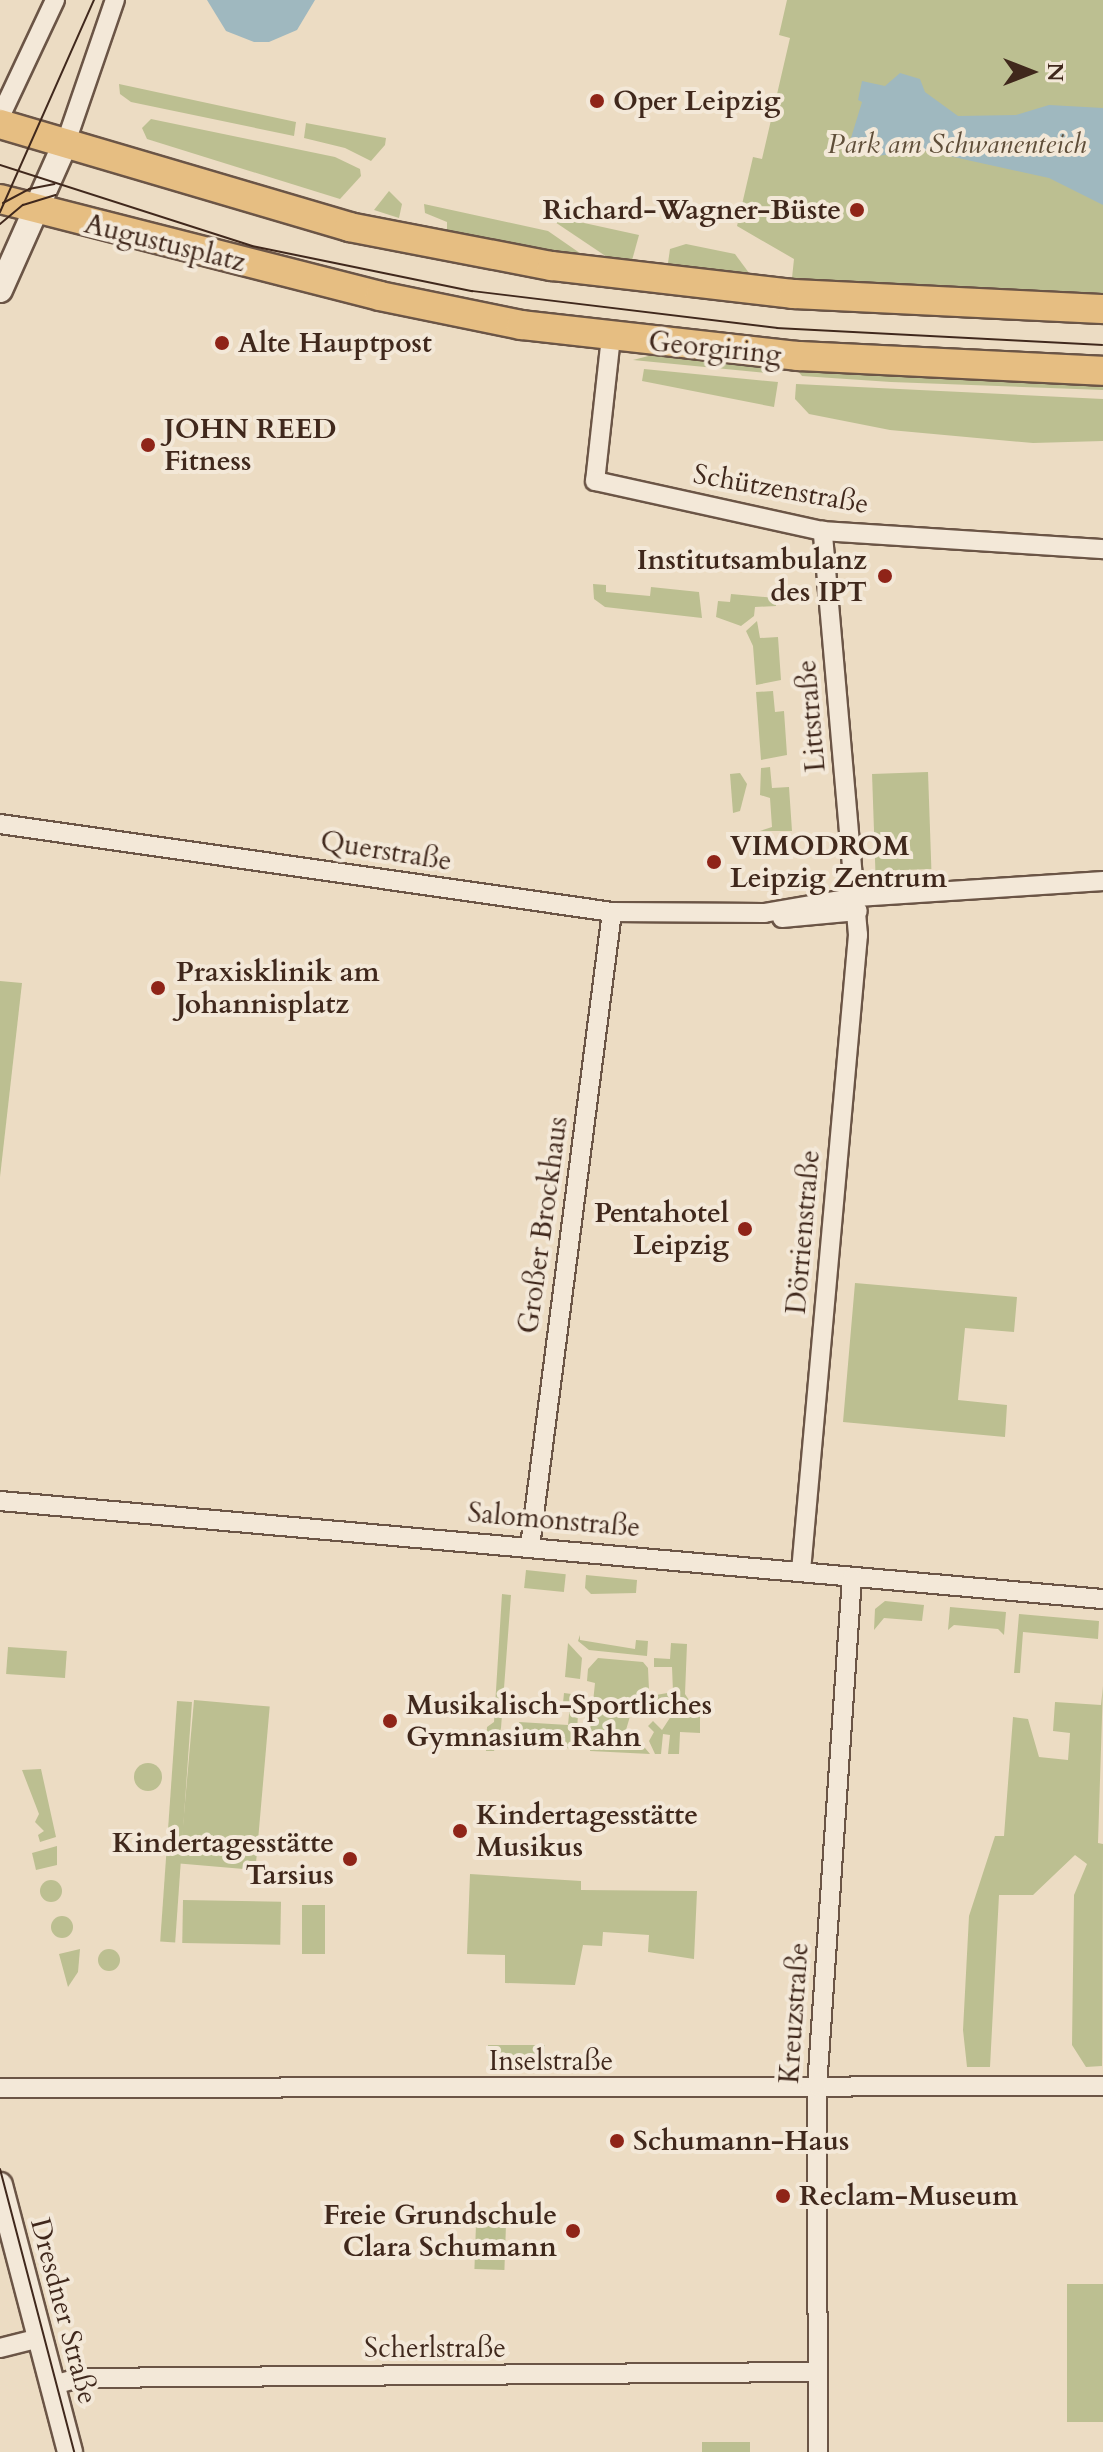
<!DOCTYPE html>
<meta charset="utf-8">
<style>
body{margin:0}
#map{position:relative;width:1103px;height:2452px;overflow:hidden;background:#ecdcc3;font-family:Cardo,serif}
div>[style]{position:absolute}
.green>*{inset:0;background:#bcbf91;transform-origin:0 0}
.round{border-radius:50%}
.water>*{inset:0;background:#9fb8bf}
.roads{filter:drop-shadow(2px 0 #6b5546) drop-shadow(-2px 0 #6b5546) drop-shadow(0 2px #6b5546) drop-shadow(0 -2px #6b5546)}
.street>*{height:18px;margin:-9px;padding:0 9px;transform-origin:9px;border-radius:9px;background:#f3e8d8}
.secondary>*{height:24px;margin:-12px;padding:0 12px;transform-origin:12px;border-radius:12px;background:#f3e8d8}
.primary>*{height:28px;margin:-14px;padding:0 14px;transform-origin:14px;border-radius:14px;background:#e6be82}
.tram>*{height:2px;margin:-1px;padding:0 1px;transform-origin:1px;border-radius:1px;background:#40281c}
.dots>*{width:22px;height:22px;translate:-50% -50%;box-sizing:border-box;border:4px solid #f3e8d8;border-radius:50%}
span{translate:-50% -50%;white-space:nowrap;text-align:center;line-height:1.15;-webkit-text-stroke:8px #f3e8d8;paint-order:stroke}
.poi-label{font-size:28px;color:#40281c;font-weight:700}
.left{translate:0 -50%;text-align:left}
.right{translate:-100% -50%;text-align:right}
.park-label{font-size:28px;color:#5f4e39;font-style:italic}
.street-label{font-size:28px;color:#40281c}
.north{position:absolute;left:991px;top:32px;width:80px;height:80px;-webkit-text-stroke:6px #f3e8d8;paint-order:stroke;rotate:90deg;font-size:22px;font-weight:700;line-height:32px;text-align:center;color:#40281c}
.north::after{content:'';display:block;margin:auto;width:28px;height:36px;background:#40281c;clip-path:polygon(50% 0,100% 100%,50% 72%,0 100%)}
</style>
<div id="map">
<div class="green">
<i style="clip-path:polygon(787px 0,1103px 0,1103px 293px,792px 278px,794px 259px,737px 226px,753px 157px,762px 159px,790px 38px,779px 35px)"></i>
<i style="clip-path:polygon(119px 84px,296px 122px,294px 136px,131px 102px,120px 94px)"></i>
<i style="clip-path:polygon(151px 119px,335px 157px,360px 169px,361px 176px,340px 199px,147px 139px,142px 128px)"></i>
<i style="clip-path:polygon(306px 123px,386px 138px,385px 145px,371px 161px,345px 148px,304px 138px)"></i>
<i style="clip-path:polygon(389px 191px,402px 204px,399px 218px,374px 210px)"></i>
<i style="clip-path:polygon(424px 204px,548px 231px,587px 258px,447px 231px,447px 222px,425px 213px)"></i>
<i style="clip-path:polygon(543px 214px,639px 235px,631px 264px,613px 261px)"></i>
<i style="clip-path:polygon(686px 244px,735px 254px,752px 277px,667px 270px,670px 249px)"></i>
<i style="clip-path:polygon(660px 353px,783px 365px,778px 374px,633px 360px)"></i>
<i style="clip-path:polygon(644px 369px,778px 382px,774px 407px,642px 381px)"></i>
<i style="clip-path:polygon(797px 370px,1103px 381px,1103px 390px,891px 382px,802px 376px)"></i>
<i style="clip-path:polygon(796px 384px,1103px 399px,1103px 441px,1033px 443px,890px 430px,809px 414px,795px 399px)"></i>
<i style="clip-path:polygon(593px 584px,606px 585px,606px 592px,650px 596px,651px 587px,699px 592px,702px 618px,605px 607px,594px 599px)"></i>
<i style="clip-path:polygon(731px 594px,776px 598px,776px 606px,755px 607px,754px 616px,741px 626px,716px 617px,718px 601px,730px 602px)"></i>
<i style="clip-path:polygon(757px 621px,760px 638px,778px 637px,781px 680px,756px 685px,753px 646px,746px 631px)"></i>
<i style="clip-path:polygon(773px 691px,775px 712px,784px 711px,787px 755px,761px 760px,756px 692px)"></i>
<i style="clip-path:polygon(770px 767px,772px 788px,789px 787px,792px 831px,760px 831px,772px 827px,770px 798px,760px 795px,761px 768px)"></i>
<i style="left:928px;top:772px;width:97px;height:56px;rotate:88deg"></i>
<i style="clip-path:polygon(740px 773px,747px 784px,740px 811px,733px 813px,730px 774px)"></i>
<i style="clip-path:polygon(0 981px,22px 983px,0 1177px)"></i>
<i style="clip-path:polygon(855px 1283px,1017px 1297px,1014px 1332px,965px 1328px,958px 1400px,1007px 1405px,1005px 1437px,843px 1422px)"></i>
<i style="left:526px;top:1570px;width:40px;height:18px;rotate:6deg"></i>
<i style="clip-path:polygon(586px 1575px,637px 1580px,636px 1593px,591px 1594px,585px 1588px)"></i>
<i style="clip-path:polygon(502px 1594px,511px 1595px,501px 1728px,494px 1751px,486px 1751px,487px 1727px,494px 1722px)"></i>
<i style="clip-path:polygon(885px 1601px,924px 1605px,922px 1621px,884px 1618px,874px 1630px,875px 1609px)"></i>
<i style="clip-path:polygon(950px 1607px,1006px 1612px,1004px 1635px,998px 1629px,954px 1625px,948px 1630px)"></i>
<i style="clip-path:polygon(1019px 1614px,1099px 1621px,1098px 1639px,1023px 1632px,1020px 1673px,1014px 1673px)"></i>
<i style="clip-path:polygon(580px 1635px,580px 1640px,635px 1649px,636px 1640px,648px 1641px,647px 1656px,589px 1650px,578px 1641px)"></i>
<i style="clip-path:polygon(568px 1643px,582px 1658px,580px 1679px,565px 1677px)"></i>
<i style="clip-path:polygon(671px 1643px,687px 1644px,685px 1694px,700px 1717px,700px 1733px,680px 1732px,679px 1754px,668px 1754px,670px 1735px,663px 1734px,661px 1754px,655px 1754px,649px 1741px,654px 1732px,648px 1726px,653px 1721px,662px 1730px,675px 1710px,674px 1704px,657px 1706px,656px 1695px,673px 1692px,672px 1667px,654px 1667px,654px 1658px,670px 1659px)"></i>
<i style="left:8px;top:1647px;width:59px;height:27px;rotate:4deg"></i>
<i style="clip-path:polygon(598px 1658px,643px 1662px,648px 1668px,650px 1712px,647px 1717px,631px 1713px,623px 1740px,590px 1731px,595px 1683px,587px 1681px,588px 1669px)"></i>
<i style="clip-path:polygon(1103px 1686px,1098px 1843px,1103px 1844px,1102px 2066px,1086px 2067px,1072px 2045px,1074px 1895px,1087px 1864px,1075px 1855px,1033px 1895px,999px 1895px,990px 2067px,967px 2067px,963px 2030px,969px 1916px,995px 1836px,1004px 1836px,1013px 1717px,1028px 1719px,1039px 1757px,1068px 1760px,1070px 1733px,1053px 1731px,1055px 1702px,1101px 1705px)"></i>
<i style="clip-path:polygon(564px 1693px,579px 1695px,576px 1750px,534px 1741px,521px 1732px,519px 1722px,568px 1725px,570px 1704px,563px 1703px)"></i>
<i style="left:194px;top:1700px;width:76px;height:164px;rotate:5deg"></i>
<i style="left:177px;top:1701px;width:15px;height:241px;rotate:4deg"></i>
<i style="clip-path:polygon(636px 1737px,650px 1754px,590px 1751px,591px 1738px,626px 1747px)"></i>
<i class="round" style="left:134px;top:1763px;width:28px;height:28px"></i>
<i style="clip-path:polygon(41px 1769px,56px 1837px,40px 1842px,38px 1835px,44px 1831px,35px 1822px,39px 1814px,22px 1770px)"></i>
<i style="clip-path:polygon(57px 1846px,57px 1865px,36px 1870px,32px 1853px)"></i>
<i style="clip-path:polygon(470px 1874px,581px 1881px,581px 1890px,697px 1891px,694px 1959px,648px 1952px,649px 1935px,603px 1932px,602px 1946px,583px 1945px,575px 1985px,505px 1983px,505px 1955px,467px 1954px)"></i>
<i class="round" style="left:40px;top:1880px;width:22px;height:22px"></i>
<i style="left:183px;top:1900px;width:98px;height:43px;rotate:1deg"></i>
<i style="left:302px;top:1905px;width:23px;height:49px"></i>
<i class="round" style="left:51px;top:1916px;width:22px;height:22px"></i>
<i class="round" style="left:98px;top:1949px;width:22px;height:22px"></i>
<i style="clip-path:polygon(80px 1949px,78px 1972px,68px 1987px,59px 1954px)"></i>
<i style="left:488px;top:2045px;width:57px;height:20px"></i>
<i style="left:476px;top:2224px;width:30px;height:45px;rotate:2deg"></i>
<i style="left:1067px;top:2284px;width:36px;height:138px"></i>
<i style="left:750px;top:2442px;width:10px;height:48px;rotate:90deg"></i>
</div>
<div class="water">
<i style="clip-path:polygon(207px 0,315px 0,297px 30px,269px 42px,254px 42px,226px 31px)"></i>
<i style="clip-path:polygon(900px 73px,920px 79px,925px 92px,958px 116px,1016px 115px,1049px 105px,1103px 108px,1103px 205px,1049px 178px,922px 150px,877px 156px,847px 151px,862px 102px,858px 100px,862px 81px,885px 86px)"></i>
</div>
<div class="roads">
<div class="street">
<i style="left:0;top:117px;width:129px;rotate:-64.8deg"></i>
<i style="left:66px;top:142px;width:150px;rotate:-71deg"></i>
<i style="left:611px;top:337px;width:145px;rotate:96.3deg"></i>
<i style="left:595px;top:481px;width:233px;rotate:12.4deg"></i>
<i style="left:823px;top:531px;width:281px;rotate:3.7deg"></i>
<i style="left:0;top:824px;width:618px;rotate:8.18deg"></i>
<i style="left:612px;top:912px;width:152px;rotate:0.4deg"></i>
<i style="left:764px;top:913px;width:94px;rotate:-9.8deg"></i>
<i style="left:857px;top:897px;width:247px;rotate:-3.7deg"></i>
<i style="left:782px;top:918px;width:76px;rotate:-5.3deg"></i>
<i style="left:0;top:1501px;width:1107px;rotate:5.08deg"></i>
<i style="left:530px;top:1546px;width:639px;rotate:-82.63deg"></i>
<i style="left:801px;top:1571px;width:639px;rotate:-84.88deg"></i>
<i style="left:858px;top:935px;width:406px;rotate:-95deg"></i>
<i style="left:0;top:2088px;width:1103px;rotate:-0.1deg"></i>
<i style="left:0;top:2348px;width:41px;rotate:-14deg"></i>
<i style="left:53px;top:2385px;width:28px;rotate:-15deg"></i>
<i style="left:80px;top:2378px;width:738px;rotate:-0.47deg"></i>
<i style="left:818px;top:2452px;width:365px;rotate:-90.2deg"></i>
<i style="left:817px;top:2087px;width:510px;rotate:-86.07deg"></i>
</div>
<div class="secondary">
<i style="left:0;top:290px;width:162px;rotate:-66deg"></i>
<i style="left:0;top:2185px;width:276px;rotate:75.3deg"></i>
</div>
<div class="primary">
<i style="left:0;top:124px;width:364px;rotate:16.4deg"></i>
<i style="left:349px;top:227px;width:207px;rotate:10.9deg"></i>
<i style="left:552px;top:266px;width:243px;rotate:6.6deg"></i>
<i style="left:793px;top:294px;width:310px;rotate:2.8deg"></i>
<i style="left:0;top:199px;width:392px;rotate:14.3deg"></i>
<i style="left:380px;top:296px;width:144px;rotate:11.6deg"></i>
<i style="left:521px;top:325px;width:279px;rotate:6.4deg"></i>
<i style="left:798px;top:356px;width:305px;rotate:2.8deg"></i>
</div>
</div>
<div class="tram">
<i style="left:0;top:165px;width:265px;rotate:17.8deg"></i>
<i style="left:252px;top:246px;width:225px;rotate:11.6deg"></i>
<i style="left:472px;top:291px;width:307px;rotate:6.9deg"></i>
<i style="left:777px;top:328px;width:326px;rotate:3deg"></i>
<i style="left:3px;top:203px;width:30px;rotate:-28deg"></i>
<i style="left:29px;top:189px;width:26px;rotate:-11deg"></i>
<i style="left:0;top:212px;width:232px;rotate:-66.1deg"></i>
<i style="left:0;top:224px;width:30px;rotate:-40deg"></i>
<i style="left:23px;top:205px;width:34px;rotate:-17deg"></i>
<i style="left:0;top:2169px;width:293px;rotate:75.3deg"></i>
</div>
<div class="dots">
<i style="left:597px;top:101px;background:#8f2418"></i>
<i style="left:857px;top:210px;background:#8f2418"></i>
<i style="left:222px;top:343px;background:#8f2418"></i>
<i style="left:148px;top:445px;background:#8f2418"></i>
<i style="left:885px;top:576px;background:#8f2418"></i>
<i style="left:714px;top:862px;background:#8f2418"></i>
<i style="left:158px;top:988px;background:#8f2418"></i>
<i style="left:745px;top:1229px;background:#8f2418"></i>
<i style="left:390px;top:1721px;background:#8f2418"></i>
<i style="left:460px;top:1831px;background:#8f2418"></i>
<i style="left:350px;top:1859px;background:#8f2418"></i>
<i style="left:617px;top:2141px;background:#8f2418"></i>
<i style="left:783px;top:2196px;background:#8f2418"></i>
<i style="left:573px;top:2231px;background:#8f2418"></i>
</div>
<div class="poi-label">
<span class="left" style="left:613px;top:101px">Oper Leipzig</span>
<span class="right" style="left:841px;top:210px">Richard-Wagner-Büste</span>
<span class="left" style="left:238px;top:343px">Alte Hauptpost</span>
<span class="left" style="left:164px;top:445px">JOHN REED<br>Fitness</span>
<span class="right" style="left:867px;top:576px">Institutsambulanz<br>des IPT</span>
<span class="left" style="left:730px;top:862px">VIMODROM<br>Leipzig Zentrum</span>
<span class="left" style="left:176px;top:988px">Praxisklinik am<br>Johannisplatz</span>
<span class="right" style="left:729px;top:1229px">Pentahotel<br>Leipzig</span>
<span class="left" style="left:406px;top:1721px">Musikalisch-Sportliches<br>Gymnasium Rahn</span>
<span class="left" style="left:476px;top:1831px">Kindertagesstätte<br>Musikus</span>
<span class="right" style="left:334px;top:1859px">Kindertagesstätte<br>Tarsius</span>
<span class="left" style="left:633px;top:2141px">Schumann-Haus</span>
<span class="left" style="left:799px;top:2196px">Reclam-Museum</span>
<span class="right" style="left:557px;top:2231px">Freie Grundschule<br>Clara Schumann</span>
</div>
<div class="park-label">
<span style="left:957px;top:144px">Park am Schwanenteich</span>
</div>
<div class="street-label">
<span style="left:165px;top:243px;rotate:14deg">Augustusplatz</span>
<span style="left:715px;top:348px;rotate:6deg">Georgiring</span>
<span style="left:781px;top:489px;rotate:10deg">Schützenstraße</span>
<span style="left:811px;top:716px;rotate:-95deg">Littstraße</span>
<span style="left:386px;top:851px;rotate:9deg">Querstraße</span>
<span style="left:543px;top:1225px;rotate:-82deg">Großer Brockhaus</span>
<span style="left:803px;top:1232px;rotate:-85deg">Dörrienstraße</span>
<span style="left:554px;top:1520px;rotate:5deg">Salomonstraße</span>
<span style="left:794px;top:2013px;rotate:-86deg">Kreuzstraße</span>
<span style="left:551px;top:2061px">Inselstraße</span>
<span style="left:64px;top:2311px;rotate:75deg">Dresdner Straße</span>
<span style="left:435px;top:2348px">Scherlstraße</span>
</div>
<div class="north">N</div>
</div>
